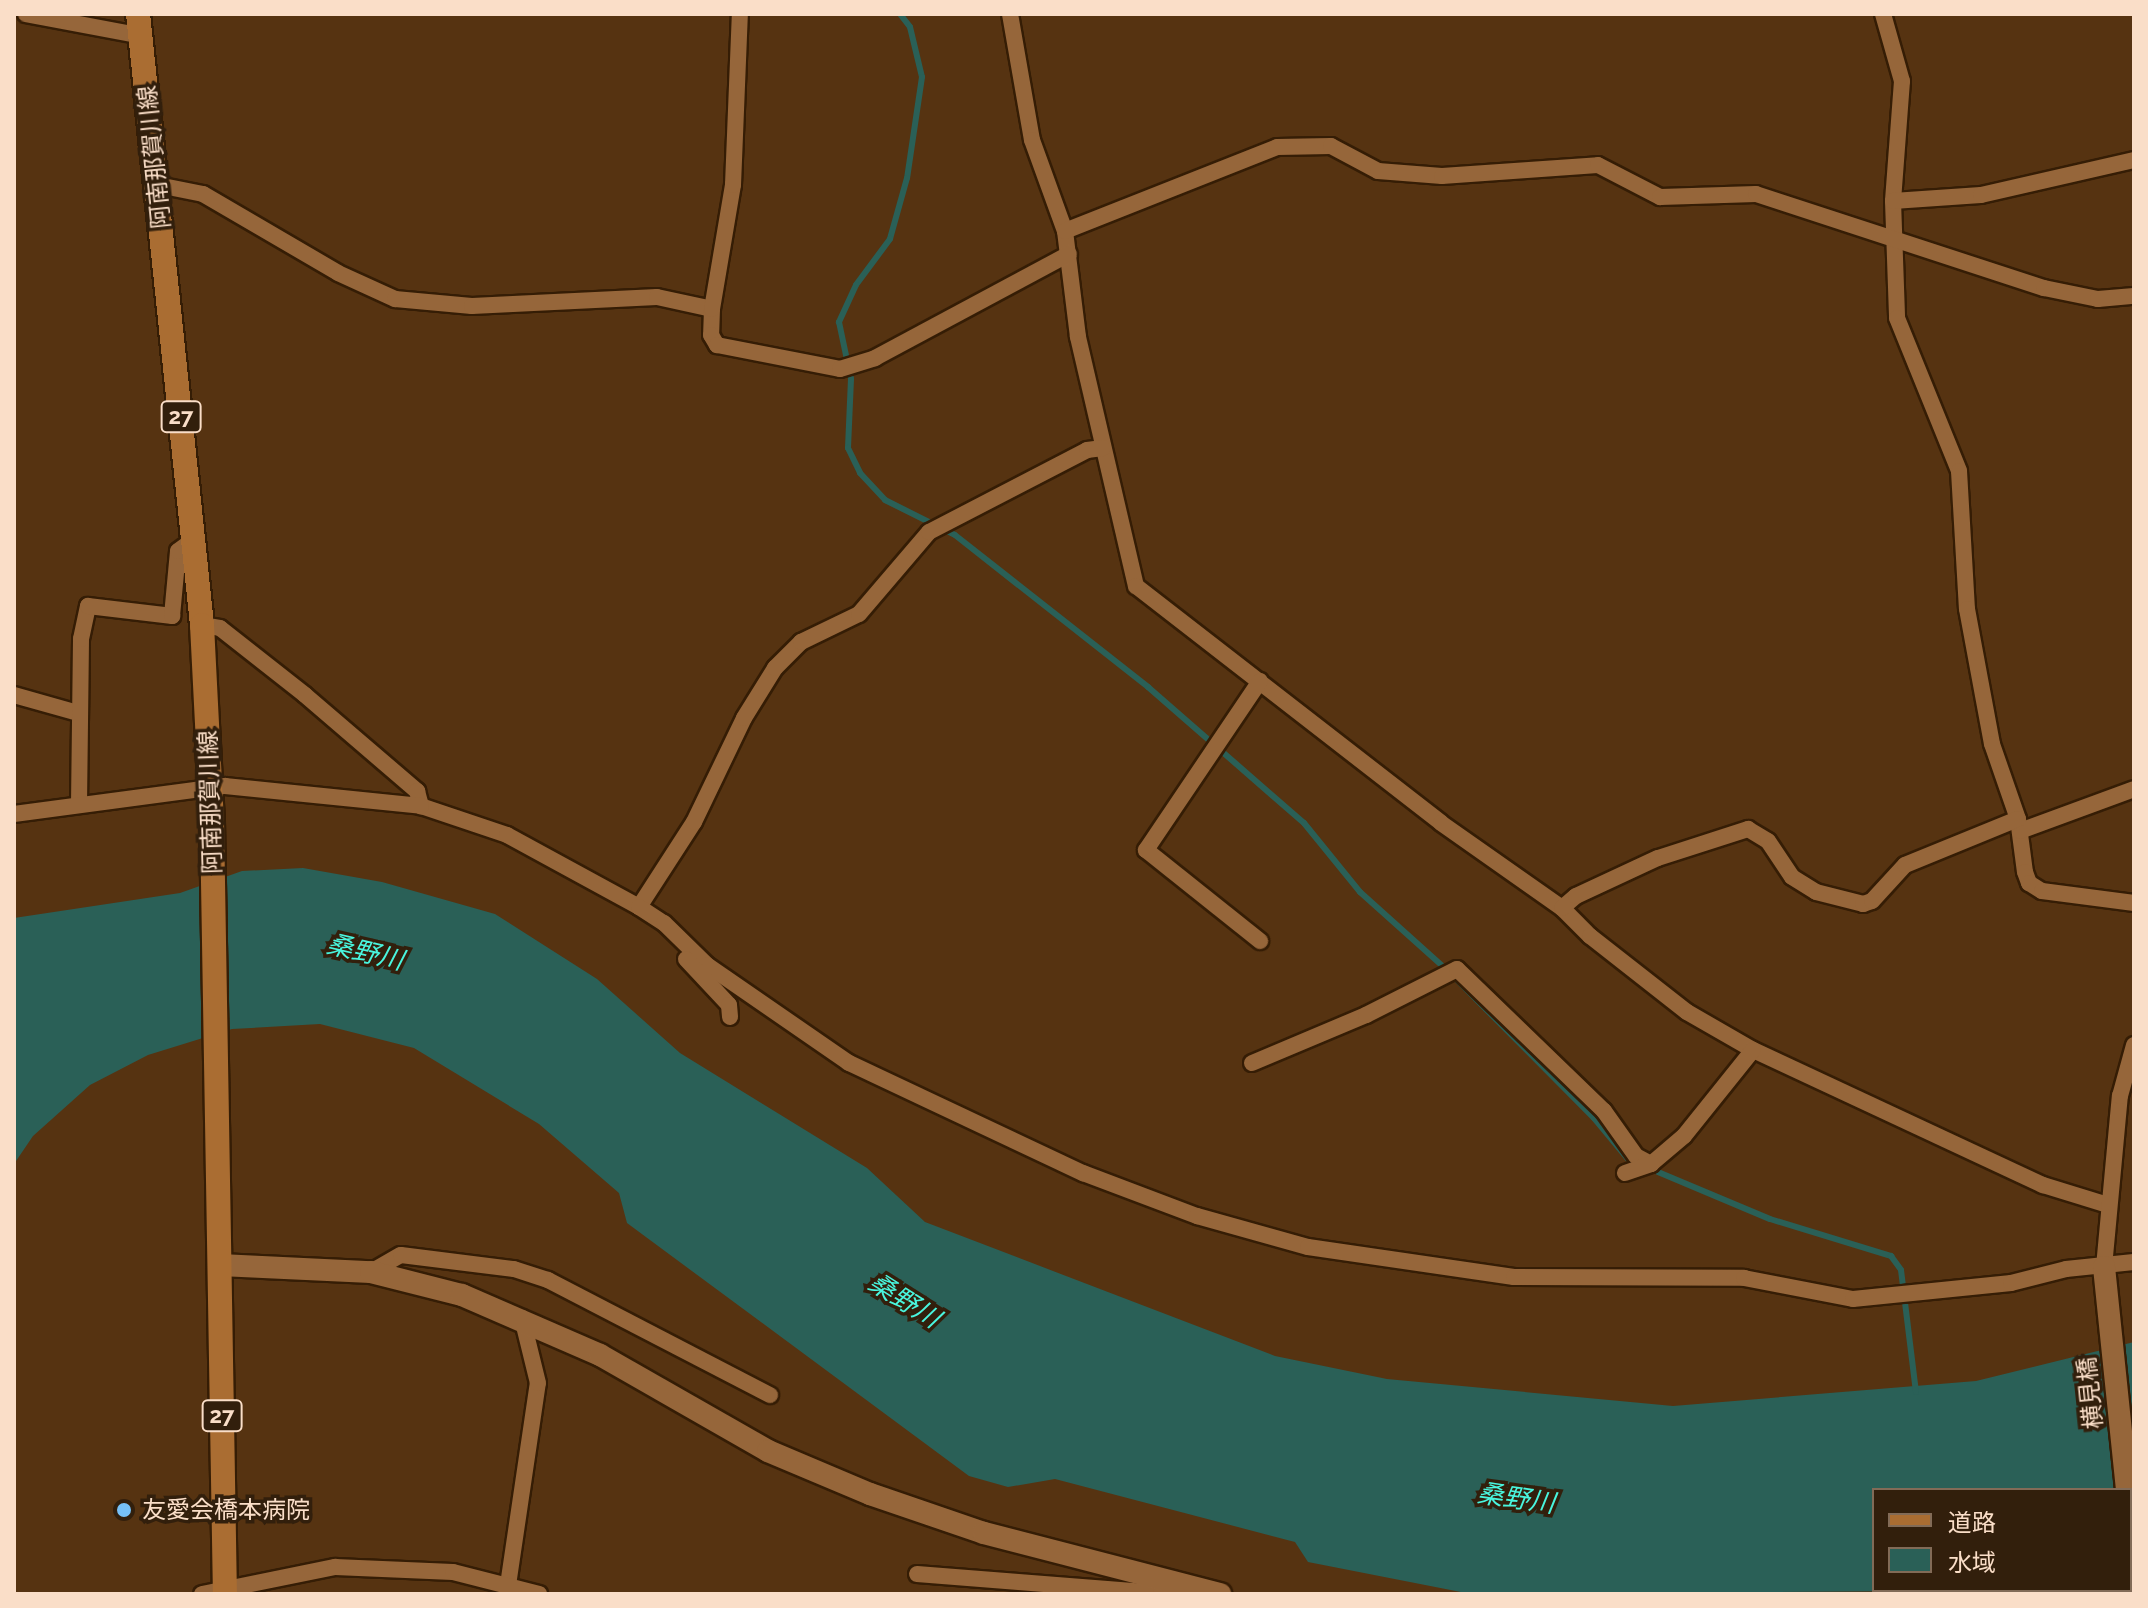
<!DOCTYPE html>
<meta charset="utf-8">
<style>
body{margin:0}
#map{position:relative;width:2148px;height:1608px;overflow:hidden;background:#563311;font-family:Raleway,"Noto Sans JP",sans-serif}
div>[style]{position:absolute}
.water>*{inset:0;background:#2a6057}
.stream>*{height:6px;margin:-3px;padding:0 3px;transform-origin:3px;border-radius:3px;background:#2a6057}
.roads{filter:drop-shadow(2px 0 #351d05) drop-shadow(-2px 0 #351d05) drop-shadow(0 2px #351d05) drop-shadow(0 -2px #351d05)}
.street>*{height:16px;margin:-8px;padding:0 8px;transform-origin:8px;border-radius:8px;background:#96663a}
.secondary>*{height:22px;margin:-11px;padding:0 11px;transform-origin:11px;border-radius:11px;background:#96663a}
.primary>*{height:24px;margin:-12px;padding:0 12px;transform-origin:12px;border-radius:12px;background:#aa6d32}
.dots>*{width:22px;height:22px;translate:-50% -50%;box-sizing:border-box;border:4px solid #321f0c;border-radius:50%}
span{translate:-50% -50%;white-space:nowrap;text-align:center;line-height:1.15;-webkit-text-stroke:7px #321f0c;paint-order:stroke}
.shield-label span{padding:2px 6px;background:#321f0c;border:2px solid;border-radius:6px;-webkit-text-stroke-width:0}
.shield-label{font-size:22px;color:#fadec8;font-weight:700}
.street-label{font-size:24px;color:#fadec8}
.poi-label{font-size:24px;color:#fadec8}
.left{translate:0 -50%;text-align:left}
.water-label{font-size:26px;color:#49f5de;font-style:italic}
.frame{position:absolute;inset:0;border:16px solid #fadec8;pointer-events:none}
.legend{position:absolute;left:1872px;top:1488px;width:260px;height:104px;box-sizing:border-box;background:#321f0c;border:2px solid #826b57;margin:0;padding:10px 14px;list-style:none;font-size:24px;color:#fadec8}
.legend li{display:flex;align-items:center;gap:16px;height:40px}
.legend b{width:40px;border:2px solid #826b57}
</style>
<div id="map">
<div class="water">
<i style="clip-path:polygon(303px 868px,382px 882px,495px 914px,597px 979px,680px 1053px,867px 1168px,925px 1222px,1275px 1356px,1387px 1379px,1673px 1406px,1976px 1381px,2134px 1342px,2134px 1558px,2130px 1559px,2130px 1490px,1874px 1490px,1874px 1590px,2064px 1590px,1471px 1594px,1308px 1562px,1295px 1542px,1055px 1479px,1008px 1487px,969px 1476px,627px 1223px,619px 1193px,539px 1124px,414px 1048px,320px 1024px,232px 1029px,148px 1055px,90px 1085px,33px 1136px,14px 1164px,14px 918px,180px 893px,242px 871px)"></i>
</div>
<div class="stream">
<i style="left:900px;top:14px;width:16px;rotate:52deg"></i>
<i style="left:910px;top:27px;width:51px;rotate:76.5deg"></i>
<i style="left:922px;top:77px;width:102px;rotate:98.4deg"></i>
<i style="left:907px;top:178px;width:63px;rotate:105.6deg"></i>
<i style="left:890px;top:239px;width:57px;rotate:126.5deg"></i>
<i style="left:856px;top:285px;width:41px;rotate:114.7deg"></i>
<i style="left:839px;top:322px;width:58px;rotate:78.1deg"></i>
<i style="left:851px;top:379px;width:69px;rotate:92.5deg"></i>
<i style="left:848px;top:448px;width:28px;rotate:64deg"></i>
<i style="left:860px;top:473px;width:37px;rotate:47deg"></i>
<i style="left:885px;top:500px;width:78px;rotate:26.6deg"></i>
<i style="left:955px;top:535px;width:246px;rotate:38.2deg"></i>
<i style="left:1148px;top:687px;width:207px;rotate:41.1deg"></i>
<i style="left:1304px;top:823px;width:89px;rotate:50.9deg"></i>
<i style="left:1360px;top:892px;width:117px;rotate:41.9deg"></i>
<i style="left:1455px;top:978px;width:197px;rotate:45.2deg"></i>
<i style="left:1594px;top:1118px;width:53px;rotate:50.3deg"></i>
<i style="left:1658px;top:1172px;width:121px;rotate:22.8deg"></i>
<i style="left:1770px;top:1219px;width:127px;rotate:17deg"></i>
<i style="left:1891px;top:1256px;width:17px;rotate:54deg"></i>
<i style="left:1901px;top:1270px;width:123px;rotate:83deg"></i>
</div>
<div class="roads">
<div class="street">
<i style="left:26px;top:14px;width:118px;rotate:10.7deg"></i>
<i style="left:1010px;top:14px;width:128px;rotate:80.1deg"></i>
<i style="left:1032px;top:140px;width:97px;rotate:70.1deg"></i>
<i style="left:1065px;top:231px;width:107px;rotate:83deg"></i>
<i style="left:1078px;top:337px;width:256px;rotate:76.9deg"></i>
<i style="left:1136px;top:586px;width:386px;rotate:37.8deg"></i>
<i style="left:1441px;top:823px;width:148px;rotate:35.1deg"></i>
<i style="left:1562px;top:908px;width:40px;rotate:45deg"></i>
<i style="left:1590px;top:936px;width:123px;rotate:38.1deg"></i>
<i style="left:1687px;top:1012px;width:76px;rotate:29.9deg"></i>
<i style="left:1753px;top:1050px;width:320px;rotate:25deg"></i>
<i style="left:2043px;top:1185px;width:68px;rotate:17.1deg"></i>
<i style="left:1883px;top:14px;width:70px;rotate:74.2deg"></i>
<i style="left:1902px;top:81px;width:120px;rotate:94.3deg"></i>
<i style="left:1893px;top:201px;width:117px;rotate:88deg"></i>
<i style="left:1897px;top:318px;width:165px;rotate:67.9deg"></i>
<i style="left:1959px;top:471px;width:138px;rotate:86.7deg"></i>
<i style="left:1967px;top:609px;width:137px;rotate:79.5deg"></i>
<i style="left:1992px;top:744px;width:79px;rotate:70.9deg"></i>
<i style="left:2018px;top:819px;width:53px;rotate:82.5deg"></i>
<i style="left:2025px;top:872px;width:12px;rotate:70deg"></i>
<i style="left:2029px;top:883px;width:15px;rotate:32deg"></i>
<i style="left:2042px;top:891px;width:93px;rotate:7.4deg"></i>
<i style="left:158px;top:185px;width:46px;rotate:11.3deg"></i>
<i style="left:203px;top:194px;width:156px;rotate:30.3deg"></i>
<i style="left:338px;top:273px;width:63px;rotate:24.5deg"></i>
<i style="left:395px;top:299px;width:77px;rotate:5.2deg"></i>
<i style="left:472px;top:306px;width:185px;rotate:-2.8deg"></i>
<i style="left:657px;top:297px;width:56px;rotate:12.3deg"></i>
<i style="left:712px;top:309px;width:26px;rotate:92deg"></i>
<i style="left:711px;top:335px;width:12px;rotate:59deg"></i>
<i style="left:717px;top:345px;width:125px;rotate:11deg"></i>
<i style="left:840px;top:369px;width:37px;rotate:-17deg"></i>
<i style="left:875px;top:358px;width:220px;rotate:-28.2deg"></i>
<i style="left:1893px;top:201px;width:88px;rotate:-3.9deg"></i>
<i style="left:1981px;top:195px;width:157px;rotate:-12.9deg"></i>
<i style="left:1065px;top:231px;width:228px;rotate:-21.6deg"></i>
<i style="left:1277px;top:147px;width:54px;rotate:-1.1deg"></i>
<i style="left:1331px;top:146px;width:53px;rotate:28deg"></i>
<i style="left:1378px;top:171px;width:64px;rotate:4.5deg"></i>
<i style="left:1442px;top:176px;width:156px;rotate:-4deg"></i>
<i style="left:1598px;top:165px;width:70px;rotate:27.3deg"></i>
<i style="left:1660px;top:197px;width:96px;rotate:-1.8deg"></i>
<i style="left:1756px;top:194px;width:303px;rotate:18.1deg"></i>
<i style="left:2044px;top:288px;width:55px;rotate:11.5deg"></i>
<i style="left:2098px;top:299px;width:36px;rotate:-5deg"></i>
<i style="left:712px;top:309px;width:126px;rotate:-80.4deg"></i>
<i style="left:733px;top:185px;width:171px;rotate:-87.7deg"></i>
<i style="left:202px;top:625px;width:18px;rotate:9deg"></i>
<i style="left:220px;top:628px;width:108px;rotate:38.2deg"></i>
<i style="left:305px;top:695px;width:148px;rotate:40.6deg"></i>
<i style="left:417px;top:791px;width:16px;rotate:75deg"></i>
<i style="left:421px;top:806px;width:91px;rotate:18.6deg"></i>
<i style="left:507px;top:835px;width:150px;rotate:28.6deg"></i>
<i style="left:639px;top:907px;width:101px;rotate:-57.1deg"></i>
<i style="left:694px;top:822px;width:115px;rotate:-64.3deg"></i>
<i style="left:744px;top:718px;width:59px;rotate:-58.2deg"></i>
<i style="left:775px;top:668px;width:37px;rotate:-45deg"></i>
<i style="left:801px;top:642px;width:64px;rotate:-25.8deg"></i>
<i style="left:859px;top:614px;width:108px;rotate:-49.5deg"></i>
<i style="left:929px;top:532px;width:178px;rotate:-27.4deg"></i>
<i style="left:1087px;top:450px;width:16px;rotate:-7deg"></i>
<i style="left:1260px;top:681px;width:204px;rotate:124deg"></i>
<i style="left:1146px;top:850px;width:146px;rotate:38.6deg"></i>
<i style="left:14px;top:695px;width:66px;rotate:15.7deg"></i>
<i style="left:79px;top:804px;width:165px;rotate:-89.3deg"></i>
<i style="left:81px;top:639px;width:34px;rotate:-78deg"></i>
<i style="left:88px;top:606px;width:85px;rotate:6.8deg"></i>
<i style="left:172px;top:616px;width:65px;rotate:-84.7deg"></i>
<i style="left:178px;top:551px;width:19px;rotate:-36deg"></i>
<i style="left:14px;top:814px;width:213px;rotate:-7.6deg"></i>
<i style="left:225px;top:786px;width:197px;rotate:5.8deg"></i>
<i style="left:2020px;top:831px;width:121px;rotate:-20.2deg"></i>
<i style="left:639px;top:907px;width:30px;rotate:33deg"></i>
<i style="left:664px;top:923px;width:60px;rotate:44.3deg"></i>
<i style="left:707px;top:965px;width:173px;rotate:34.6deg"></i>
<i style="left:849px;top:1063px;width:259px;rotate:25.2deg"></i>
<i style="left:1083px;top:1173px;width:122px;rotate:20.7deg"></i>
<i style="left:1197px;top:1216px;width:115px;rotate:15.6deg"></i>
<i style="left:1308px;top:1247px;width:208px;rotate:8.3deg"></i>
<i style="left:1514px;top:1277px;width:230px;rotate:0.2deg"></i>
<i style="left:1744px;top:1278px;width:111px;rotate:10.9deg"></i>
<i style="left:1853px;top:1299px;width:159px;rotate:-5.8deg"></i>
<i style="left:2011px;top:1283px;width:57px;rotate:-14.3deg"></i>
<i style="left:2066px;top:1269px;width:68px;rotate:-5.9deg"></i>
<i style="left:1562px;top:908px;width:18px;rotate:-41deg"></i>
<i style="left:1576px;top:896px;width:90px;rotate:-24.9deg"></i>
<i style="left:1658px;top:858px;width:95px;rotate:-17.9deg"></i>
<i style="left:1748px;top:829px;width:23px;rotate:31deg"></i>
<i style="left:1768px;top:841px;width:43px;rotate:56.3deg"></i>
<i style="left:1792px;top:877px;width:28px;rotate:32deg"></i>
<i style="left:1816px;top:892px;width:49px;rotate:14.3deg"></i>
<i style="left:1863px;top:904px;width:9px;rotate:-18deg"></i>
<i style="left:1872px;top:901px;width:49px;rotate:-47.5deg"></i>
<i style="left:1905px;top:865px;width:122px;rotate:-22.2deg"></i>
<i style="left:686px;top:959px;width:63px;rotate:46.9deg"></i>
<i style="left:729px;top:1005px;width:12px;rotate:85deg"></i>
<i style="left:1252px;top:1063px;width:124px;rotate:-22.8deg"></i>
<i style="left:1366px;top:1015px;width:102px;rotate:-26.8deg"></i>
<i style="left:1457px;top:969px;width:204px;rotate:44deg"></i>
<i style="left:1604px;top:1111px;width:55px;rotate:54.6deg"></i>
<i style="left:1636px;top:1156px;width:17px;rotate:28deg"></i>
<i style="left:1651px;top:1164px;width:43px;rotate:-40.3deg"></i>
<i style="left:1684px;top:1136px;width:110px;rotate:-51.3deg"></i>
<i style="left:1625px;top:1173px;width:28px;rotate:-19deg"></i>
<i style="left:2104px;top:1267px;width:172px;rotate:-84.7deg"></i>
<i style="left:2120px;top:1096px;width:53px;rotate:-74.6deg"></i>
<i style="left:371px;top:1272px;width:34px;rotate:-30deg"></i>
<i style="left:401px;top:1255px;width:114px;rotate:7.1deg"></i>
<i style="left:514px;top:1269px;width:36px;rotate:18deg"></i>
<i style="left:548px;top:1280px;width:250px;rotate:27.4deg"></i>
<i style="left:917px;top:1574px;width:245px;rotate:4.5deg"></i>
<i style="left:1161px;top:1593px;width:16px;rotate:-43deg"></i>
<i style="left:507px;top:1592px;width:211px;rotate:-81.6deg"></i>
<i style="left:538px;top:1383px;width:67px;rotate:-103.8deg"></i>
<i style="left:202px;top:1594px;width:136px;rotate:-11.5deg"></i>
<i style="left:335px;top:1567px;width:118px;rotate:2.4deg"></i>
<i style="left:453px;top:1572px;width:89px;rotate:14.3deg"></i>
</div>
<div class="secondary">
<i style="left:220px;top:1265px;width:151px;rotate:2.7deg"></i>
<i style="left:371px;top:1272px;width:94px;rotate:14.2deg"></i>
<i style="left:462px;top:1295px;width:150px;rotate:23.5deg"></i>
<i style="left:600px;top:1355px;width:193px;rotate:29.7deg"></i>
<i style="left:768px;top:1451px;width:111px;rotate:22.9deg"></i>
<i style="left:870px;top:1494px;width:120px;rotate:18.9deg"></i>
<i style="left:984px;top:1533px;width:244px;rotate:14.5deg"></i>
<i style="left:2104px;top:1267px;width:224px;rotate:84.1deg"></i>
<i style="left:2130px;top:1516px;width:36px;rotate:84deg"></i>
</div>
<div class="primary">
<i style="left:138px;top:14px;width:614px;rotate:84.02deg"></i>
<i style="left:202px;top:625px;width:197px;rotate:87.1deg"></i>
<i style="left:212px;top:822px;width:772px;rotate:89.04deg"></i>
</div>
</div>
<div class="dots">
<i style="left:124px;top:1510px;background:#76c0f7"></i>
</div>
<div class="shield-label">
<span style="left:181px;top:417px">27</span>
<span style="left:222px;top:1416px">27</span>
</div>
<div class="street-label">
<span style="left:154px;top:157px;rotate:-96deg">阿南那賀川線</span>
<span style="left:210px;top:802px;rotate:-92deg">阿南那賀川線</span>
<span style="left:2090px;top:1393px;rotate:-96deg">横見橋</span>
</div>
<div class="poi-label">
<span class="left" style="left:142px;top:1510px">友愛会橋本病院</span>
</div>
<div class="water-label">
<span style="left:365px;top:953px;rotate:13deg">桑野川</span>
<span style="left:904px;top:1301px;rotate:32deg">桑野川</span>
<span style="left:1516px;top:1499px;rotate:8deg">桑野川</span>
</div>
<div class="frame"></div>
<ul class="legend">
<li><b style="height:10px;background:#aa6d32"></b>道路</li>
<li><b style="height:22px;background:#2a6057"></b>水域</li>
</ul>
</div>
